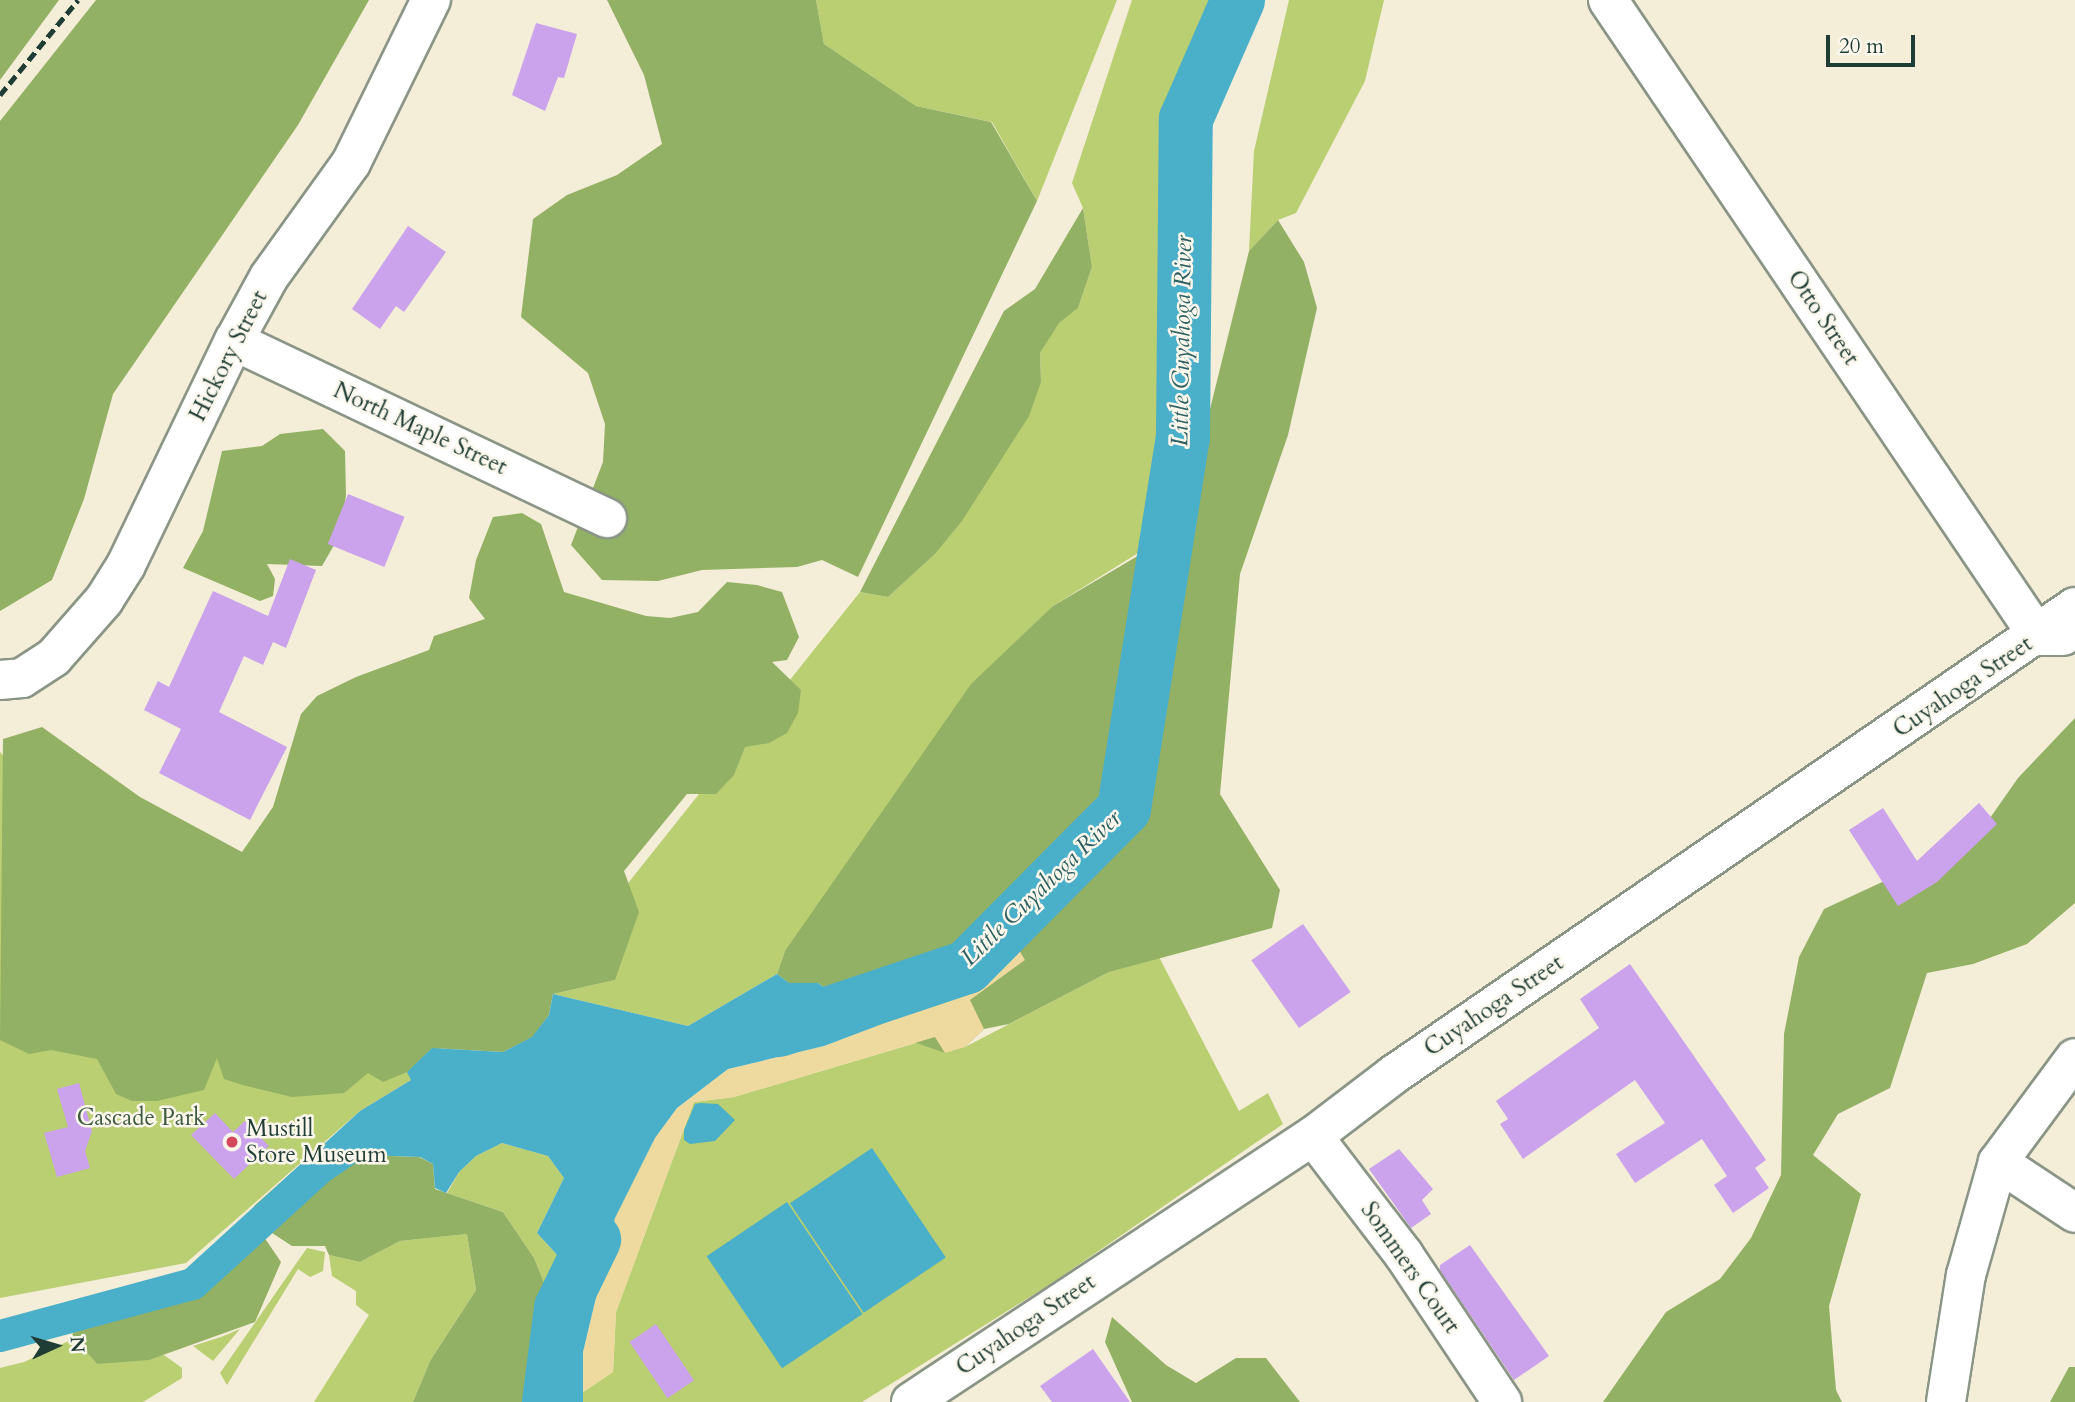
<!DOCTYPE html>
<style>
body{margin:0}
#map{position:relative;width:2075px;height:1402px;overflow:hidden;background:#f4edd8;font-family:Cardo,serif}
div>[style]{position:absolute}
.green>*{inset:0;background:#bace72}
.forest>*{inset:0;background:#93b164}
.sand>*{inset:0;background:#eeda9e}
.water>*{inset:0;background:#4aafc9;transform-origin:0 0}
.canal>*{height:32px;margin:-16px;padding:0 16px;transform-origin:16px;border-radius:16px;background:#4aafc9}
.river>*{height:54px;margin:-27px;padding:0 27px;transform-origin:27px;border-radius:27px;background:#4aafc9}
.building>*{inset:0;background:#caa3ec;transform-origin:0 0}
.roads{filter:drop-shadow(2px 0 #8a9586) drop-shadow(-2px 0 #8a9586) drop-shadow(0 2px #8a9586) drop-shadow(0 -2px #8a9586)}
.minor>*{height:38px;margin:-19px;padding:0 19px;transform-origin:19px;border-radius:19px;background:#fff}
.rail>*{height:5px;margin-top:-2.5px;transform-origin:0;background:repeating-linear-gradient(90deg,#1f3d34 0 10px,transparent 0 15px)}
.dots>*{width:19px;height:19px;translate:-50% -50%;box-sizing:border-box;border:4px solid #fbf7ec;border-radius:50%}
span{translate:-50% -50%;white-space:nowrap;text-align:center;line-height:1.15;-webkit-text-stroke:5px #fbf7ec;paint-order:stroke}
.street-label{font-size:23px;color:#1f3d34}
.park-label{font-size:23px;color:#3e5a40}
.poi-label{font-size:23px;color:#1f3d34}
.left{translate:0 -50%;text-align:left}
.water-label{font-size:24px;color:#2c5f61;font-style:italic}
.north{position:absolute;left:21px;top:1311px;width:70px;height:70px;-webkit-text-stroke:5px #fbf7ec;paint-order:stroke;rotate:86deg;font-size:19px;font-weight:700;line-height:28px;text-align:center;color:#1f3d34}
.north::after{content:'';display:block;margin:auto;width:24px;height:32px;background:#1f3d34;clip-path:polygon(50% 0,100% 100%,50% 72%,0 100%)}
.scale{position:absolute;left:1826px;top:35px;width:89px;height:32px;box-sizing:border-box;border:4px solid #1f3d34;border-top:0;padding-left:9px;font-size:21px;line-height:24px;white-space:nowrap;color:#1f3d34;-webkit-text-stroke:5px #fbf7ec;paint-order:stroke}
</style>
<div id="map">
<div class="green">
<i style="clip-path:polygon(816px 0,1117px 0,1037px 201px,992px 122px,916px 106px,824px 44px)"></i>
<i style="clip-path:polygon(1132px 0,1216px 0,1186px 110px,1196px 97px,1186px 119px,1183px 438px,1167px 535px,1053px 606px,785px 951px,777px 974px,688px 1026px,553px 994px,615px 980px,617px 897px,860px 592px,888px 597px,934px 555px,1041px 382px,1040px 353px,1057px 324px,1078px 308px,1092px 267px,1083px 208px,1072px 183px)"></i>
<i style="clip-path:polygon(1289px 0,1384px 0,1365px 81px,1296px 213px,1278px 220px,1249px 251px,1254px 151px)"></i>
<i style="clip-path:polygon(0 752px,300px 1081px,597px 886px,411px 1080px,360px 1111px,186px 1263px,0 1298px)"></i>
<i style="clip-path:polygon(1159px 957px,1239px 1111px,1268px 1093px,1283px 1124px,1052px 1283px,862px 1402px,583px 1402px,583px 1392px,613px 1372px,616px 1312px,694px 1102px,734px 1097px,936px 1037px,945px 1053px,965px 1047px,1109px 972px)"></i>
<i style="clip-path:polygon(502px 1143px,548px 1156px,564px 1178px,537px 1233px,560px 1258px,560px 1322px,534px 1258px,503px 1212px,447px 1193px,459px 1172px,476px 1156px)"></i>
<i style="clip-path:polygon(467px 1234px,476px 1290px,430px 1361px,413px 1402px,314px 1402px,369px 1315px,356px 1305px,356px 1291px,332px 1276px,329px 1255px,360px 1262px,400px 1241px)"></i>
<i style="clip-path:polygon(307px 1248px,325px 1252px,323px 1271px,310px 1277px,298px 1269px,227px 1385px,220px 1373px)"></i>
<i style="clip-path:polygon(240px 1329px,213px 1361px,193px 1346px,221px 1337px)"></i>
<i style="clip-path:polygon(75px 1338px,97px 1364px,164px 1355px,182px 1368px,182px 1378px,143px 1402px,0 1402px,0 1368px,24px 1362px)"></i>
</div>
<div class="forest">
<i style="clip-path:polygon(0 0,59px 0,0 80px)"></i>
<i style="clip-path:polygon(96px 0,369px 0,298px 125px,113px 394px,84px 499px,52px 580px,0 611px,0 121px)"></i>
<i style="clip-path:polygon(607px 0,816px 0,824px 44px,916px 106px,991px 122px,1037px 201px,858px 577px,822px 560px,797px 567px,702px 570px,658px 581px,602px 580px,571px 545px,603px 462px,605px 424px,588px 373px,521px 317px,533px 219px,567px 195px,617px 175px,662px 144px,644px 75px)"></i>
<i style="clip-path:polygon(1083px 208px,1092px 267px,1078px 308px,1059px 323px,1040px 353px,1041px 382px,1029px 416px,962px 521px,934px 555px,888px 597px,860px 592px,1004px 311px,1035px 289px)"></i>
<i style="clip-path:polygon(1278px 220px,1304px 262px,1317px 308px,1288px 435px,1240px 574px,1220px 794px,1280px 890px,1272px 928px,1109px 972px,1009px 1024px,984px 1029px,965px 1047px,945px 1053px,886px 1032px,818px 983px,789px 983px,777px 974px,785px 951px,971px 684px,1053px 606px,1180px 531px,1249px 251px)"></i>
<i style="clip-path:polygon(323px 429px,345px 451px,346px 495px,341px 533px,322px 566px,267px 564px,275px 579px,273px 596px,260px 601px,183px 568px,203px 531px,222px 451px,262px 446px,280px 434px)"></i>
<i style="clip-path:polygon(522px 513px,541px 524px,564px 592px,646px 616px,670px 618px,698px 612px,727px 582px,757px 585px,782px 592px,799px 637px,787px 660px,772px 662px,801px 690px,798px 713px,787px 733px,769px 743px,745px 747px,734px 775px,716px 794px,687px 794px,624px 871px,639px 912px,615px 980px,553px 994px,549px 1015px,533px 1037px,503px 1052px,432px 1048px,407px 1072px,383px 1082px,368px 1073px,344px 1093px,292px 1097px,243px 1085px,224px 1079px,217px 1058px,204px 1090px,157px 1101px,132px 1101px,116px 1094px,97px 1059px,51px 1050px,29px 1054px,0 1040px,3px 739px,42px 727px,140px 797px,242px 852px,273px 807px,301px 714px,317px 696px,356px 677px,429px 650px,434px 636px,485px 619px,469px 598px,476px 560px,493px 517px)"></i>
<i style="clip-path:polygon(2075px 718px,2075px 903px,2027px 944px,1973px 964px,1927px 973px,1890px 1088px,1838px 1114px,1813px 1155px,1861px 1194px,1829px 1306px,1836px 1390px,1842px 1402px,1603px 1402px,1666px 1312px,1720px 1279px,1751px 1238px,1781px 1175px,1784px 1034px,1799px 957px,1824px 909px,1893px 877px,1990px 818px,2018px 778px)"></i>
<i style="clip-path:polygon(324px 1144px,364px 1155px,419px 1157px,433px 1164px,435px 1189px,503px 1212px,534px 1258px,560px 1322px,549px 1402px,413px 1402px,430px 1361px,476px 1290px,467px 1234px,400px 1241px,360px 1262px,329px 1255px,325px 1246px,292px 1246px,269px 1231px,254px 1206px)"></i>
<i style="clip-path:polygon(235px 1236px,264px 1237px,281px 1262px,255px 1322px,149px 1360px,97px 1364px,72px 1335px,92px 1303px,130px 1286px,158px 1288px,207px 1261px)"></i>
<i style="clip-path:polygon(1112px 1317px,1166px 1365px,1196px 1383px,1236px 1358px,1266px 1358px,1300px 1402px,1132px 1402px,1105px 1342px)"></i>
<i style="clip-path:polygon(2069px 1367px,2075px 1367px,2075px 1402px,2050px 1402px)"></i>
</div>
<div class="sand">
<i style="clip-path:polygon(1016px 945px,1025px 960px,970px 1000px,984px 1029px,965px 1047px,945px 1053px,935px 1037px,734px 1097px,694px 1102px,616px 1312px,613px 1372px,583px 1392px,583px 1352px,615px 1217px,655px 1138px,677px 1108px,728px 1069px,824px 1046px,895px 1019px,953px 965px)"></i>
</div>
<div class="water">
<i style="clip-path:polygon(777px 974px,789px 983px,818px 983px,877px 1026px,824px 1046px,728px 1069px,677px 1108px,655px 1138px,615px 1218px,583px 1352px,583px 1402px,549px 1402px,561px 1308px,560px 1258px,537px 1233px,564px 1178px,548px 1156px,502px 1143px,476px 1156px,459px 1172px,446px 1193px,435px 1188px,433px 1164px,420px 1157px,364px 1155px,324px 1144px,360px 1111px,411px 1080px,407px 1072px,432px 1048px,503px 1052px,532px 1037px,549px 1015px,553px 994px,688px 1026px)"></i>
<i style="clip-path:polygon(700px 1103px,718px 1104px,735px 1120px,715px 1141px,690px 1144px,684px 1140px,684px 1130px,695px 1104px)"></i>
<i style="left:872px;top:1148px;width:132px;height:99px;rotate:56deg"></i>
<i style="left:787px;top:1202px;width:135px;height:97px;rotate:56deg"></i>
</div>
<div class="canal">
<i style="left:0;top:1336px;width:200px;rotate:-15.1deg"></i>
<i style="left:193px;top:1284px;width:172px;rotate:-42.4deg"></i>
<i style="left:320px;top:1168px;width:75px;rotate:-34.1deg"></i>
</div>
<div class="river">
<i style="left:779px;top:1030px;width:198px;rotate:-18.5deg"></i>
<i style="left:967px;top:967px;width:223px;rotate:-45.2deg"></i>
<i style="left:1124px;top:809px;width:376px;rotate:-81deg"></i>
<i style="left:1183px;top:438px;width:319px;rotate:-89.5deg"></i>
<i style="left:1186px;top:119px;width:130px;rotate:-66.4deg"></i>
<i style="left:549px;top:1402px;width:95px;rotate:-82.7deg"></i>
<i style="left:561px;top:1308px;width:76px;rotate:-64.1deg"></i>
</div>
<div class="building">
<i style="clip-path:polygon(536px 23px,577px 34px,564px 78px,558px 77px,545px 111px,512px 95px)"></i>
<i style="clip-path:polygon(408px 226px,446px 252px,404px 312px,396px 306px,380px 329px,352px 309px)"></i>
<i style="left:348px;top:494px;width:61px;height:54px;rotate:22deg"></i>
<i style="clip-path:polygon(290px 559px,316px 570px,286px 648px,273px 642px,263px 665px,244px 656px,219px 712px,287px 747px,250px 820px,159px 773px,181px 729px,144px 710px,158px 681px,169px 687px,213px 591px,268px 616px)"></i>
<i style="clip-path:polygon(1979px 803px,1997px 824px,1937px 882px,1898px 906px,1849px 830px,1883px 808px,1917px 861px)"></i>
<i style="left:1303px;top:924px;width:83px;height:63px;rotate:55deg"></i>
<i style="clip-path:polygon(1630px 964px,1766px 1160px,1755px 1168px,1769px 1188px,1733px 1213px,1714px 1185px,1727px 1176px,1702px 1139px,1635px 1183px,1616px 1154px,1665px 1123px,1635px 1080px,1523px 1159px,1500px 1124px,1508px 1119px,1496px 1101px,1599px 1028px,1580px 999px)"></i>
<i style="clip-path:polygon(79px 1083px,92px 1131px,85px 1151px,90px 1168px,57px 1177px,44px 1133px,68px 1127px,57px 1089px)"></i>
<i style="clip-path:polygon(215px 1113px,233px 1132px,245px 1121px,269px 1146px,234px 1179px,191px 1135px)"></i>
<i style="clip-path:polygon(1399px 1149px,1433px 1189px,1422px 1200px,1431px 1214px,1411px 1228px,1369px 1169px)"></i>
<i style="clip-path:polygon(1470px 1245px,1549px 1356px,1514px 1380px,1440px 1270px,1440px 1265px)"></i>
<i style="left:656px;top:1324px;width:68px;height:32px;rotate:56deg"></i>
<i style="clip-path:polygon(1093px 1349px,1130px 1402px,1052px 1402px,1040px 1386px)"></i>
</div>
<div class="roads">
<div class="minor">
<i style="left:1608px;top:0;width:768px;rotate:55.94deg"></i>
<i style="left:2038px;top:636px;width:25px"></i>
<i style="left:234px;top:341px;width:413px;rotate:25.4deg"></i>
<i style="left:0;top:680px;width:22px;rotate:-5deg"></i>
<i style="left:22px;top:678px;width:38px;rotate:-33deg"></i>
<i style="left:54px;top:657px;width:76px;rotate:-48.7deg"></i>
<i style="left:104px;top:600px;width:41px;rotate:-57.8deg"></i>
<i style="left:126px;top:565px;width:249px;rotate:-64.3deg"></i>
<i style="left:234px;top:341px;width:73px;rotate:-61.3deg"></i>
<i style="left:269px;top:277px;width:140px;rotate:-54.3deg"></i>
<i style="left:351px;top:163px;width:182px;rotate:-63.9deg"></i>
<i style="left:1313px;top:1136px;width:150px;rotate:52.6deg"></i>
<i style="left:1404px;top:1255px;width:177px;rotate:56.3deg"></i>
<i style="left:1998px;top:1162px;width:92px;rotate:33.5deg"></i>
<i style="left:911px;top:1402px;width:482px;rotate:-33.5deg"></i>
<i style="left:1313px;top:1136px;width:101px;rotate:-37.3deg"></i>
<i style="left:1393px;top:1075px;width:827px;rotate:-34.46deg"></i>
<i style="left:1946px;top:1402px;width:129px;rotate:-81.1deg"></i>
<i style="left:1966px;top:1275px;width:117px;rotate:-74.2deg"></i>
<i style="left:1998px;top:1162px;width:129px;rotate:-53.5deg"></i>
</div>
</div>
<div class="rail">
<i style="left:0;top:95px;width:123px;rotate:-50.6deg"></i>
</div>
<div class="dots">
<i style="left:232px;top:1142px;background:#d1495b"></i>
</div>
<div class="street-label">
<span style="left:1823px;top:318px;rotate:56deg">Otto Street</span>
<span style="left:229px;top:356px;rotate:-63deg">Hickory Street</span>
<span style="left:420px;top:429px;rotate:25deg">North Maple Street</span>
<span style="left:1963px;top:687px;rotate:-34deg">Cuyahoga Street</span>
<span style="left:1494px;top:1006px;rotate:-34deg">Cuyahoga Street</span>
<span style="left:1410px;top:1268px;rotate:55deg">Sommers Court</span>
<span style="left:1026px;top:1325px;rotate:-34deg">Cuyahoga Street</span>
</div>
<div class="park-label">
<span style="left:141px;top:1118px">Cascade Park</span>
</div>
<div class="poi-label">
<span class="left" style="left:246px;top:1142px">Mustill<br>Store Museum</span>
</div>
<div class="water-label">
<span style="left:1182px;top:341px;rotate:-89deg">Little Cuyahoga River</span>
<span style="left:1041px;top:888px;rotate:-44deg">Little Cuyahoga River</span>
</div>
<div class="north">N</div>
<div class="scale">20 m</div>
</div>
